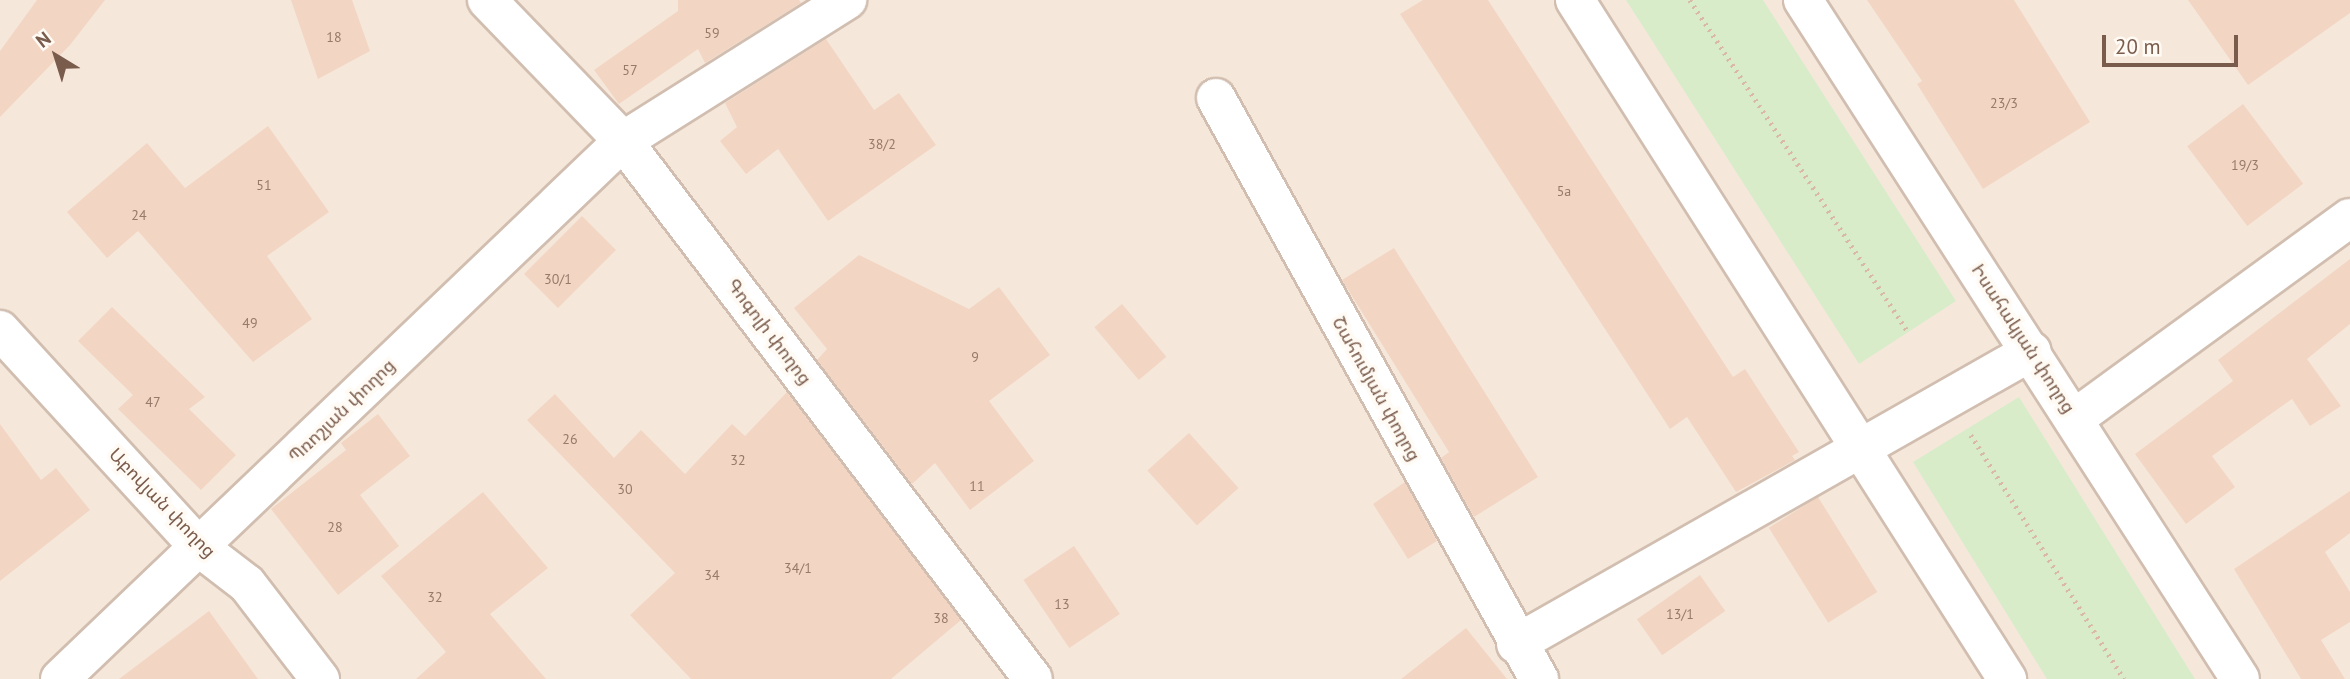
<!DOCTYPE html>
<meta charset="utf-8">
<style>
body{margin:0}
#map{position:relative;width:2350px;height:679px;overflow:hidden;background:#fdf6ec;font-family:"PT Sans","Noto Sans Armenian",sans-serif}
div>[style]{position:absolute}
.residential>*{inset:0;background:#f5e8da;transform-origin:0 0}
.green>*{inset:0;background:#d8ecc9}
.building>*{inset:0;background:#f3d5c3;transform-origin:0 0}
.path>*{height:4.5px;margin-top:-2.25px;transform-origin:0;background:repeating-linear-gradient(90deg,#d9b8a5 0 2px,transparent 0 7px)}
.roads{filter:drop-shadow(2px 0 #d1beb0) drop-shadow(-2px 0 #d1beb0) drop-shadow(0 2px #d1beb0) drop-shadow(0 -2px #d1beb0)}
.street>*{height:38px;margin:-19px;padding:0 19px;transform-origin:19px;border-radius:19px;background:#fff}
.secondary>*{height:38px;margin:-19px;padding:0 19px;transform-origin:19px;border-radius:19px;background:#fff}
span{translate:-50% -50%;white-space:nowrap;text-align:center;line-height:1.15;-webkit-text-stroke:7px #fffaf3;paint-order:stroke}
.number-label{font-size:14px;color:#987a6a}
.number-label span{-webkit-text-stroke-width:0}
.street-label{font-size:18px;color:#7a5c4d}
.north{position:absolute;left:21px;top:21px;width:70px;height:70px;-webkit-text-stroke:5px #fffaf3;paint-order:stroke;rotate:322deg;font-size:19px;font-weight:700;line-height:28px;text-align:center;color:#7a5c4d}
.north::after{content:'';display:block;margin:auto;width:24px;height:32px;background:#7a5c4d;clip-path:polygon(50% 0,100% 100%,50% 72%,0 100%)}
.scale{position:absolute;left:2102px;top:35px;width:136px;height:32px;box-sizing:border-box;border:4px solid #7a5c4d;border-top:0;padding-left:9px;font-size:21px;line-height:24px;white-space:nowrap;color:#7a5c4d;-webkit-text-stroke:5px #fffaf3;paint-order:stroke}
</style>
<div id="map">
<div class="residential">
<i style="left:0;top:0;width:2350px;height:679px"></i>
</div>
<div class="green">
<i style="clip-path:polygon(1626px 0,1763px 0,1956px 301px,1859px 364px)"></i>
<i style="clip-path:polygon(2019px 397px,2195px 679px,2047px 679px,1913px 462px)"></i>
</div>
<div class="building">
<i style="clip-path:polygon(37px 0,105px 0,70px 45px,0 117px,0 51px)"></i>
<i style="clip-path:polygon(291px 0,352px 0,370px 51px,318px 79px)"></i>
<i style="clip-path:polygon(678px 0,799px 0,801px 3px,705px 63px,698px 49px,619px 104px,594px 70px,678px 11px)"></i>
<i style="clip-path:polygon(1423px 0,1488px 0,1733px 377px,1745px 369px,1799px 452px,1792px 456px,1795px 460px,1736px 492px,1687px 417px,1670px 429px,1400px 14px)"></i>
<i style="clip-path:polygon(1867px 0,2014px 0,2090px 122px,1983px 189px,1917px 84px,1922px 81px)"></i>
<i style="clip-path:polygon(2188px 0,2350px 0,2350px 13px,2248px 85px)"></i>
<i style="clip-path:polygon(826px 39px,874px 110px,899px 93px,936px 145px,828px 221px,778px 149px,746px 174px,720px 141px,737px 127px,725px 103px)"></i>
<i style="left:2243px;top:104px;width:100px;height:70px;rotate:53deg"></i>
<i style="clip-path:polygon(268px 126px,329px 212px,267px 256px,312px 319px,253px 362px,138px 231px,107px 258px,67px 212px,147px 143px,185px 188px)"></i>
<i style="left:582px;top:216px;width:48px;height:82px;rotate:45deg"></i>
<i style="clip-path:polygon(1394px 248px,1538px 477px,1474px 517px,1441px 458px,1449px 452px,1342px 280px)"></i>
<i style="clip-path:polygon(859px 255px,969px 309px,999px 287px,1050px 355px,989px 401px,1034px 461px,970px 510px,935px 463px,912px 484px,817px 360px,827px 349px,794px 308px)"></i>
<i style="clip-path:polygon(2350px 259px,2350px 324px,2307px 359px,2341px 406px,2310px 426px,2292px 399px,2212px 456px,2235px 487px,2186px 524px,2135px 454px,2233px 381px,2218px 360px)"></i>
<i style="left:1122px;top:304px;width:69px;height:36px;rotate:50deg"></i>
<i style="clip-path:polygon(112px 307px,205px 397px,189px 409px,236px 455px,201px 490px,118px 409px,133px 395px,78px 341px)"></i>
<i style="clip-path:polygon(787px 392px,961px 620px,891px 679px,691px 679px,630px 615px,675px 573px,527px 420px,555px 394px,614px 458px,641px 430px,685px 474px,732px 424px,745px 436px)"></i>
<i style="clip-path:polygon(378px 414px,410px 456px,360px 495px,399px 546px,338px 595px,271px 509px,346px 450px,341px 443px)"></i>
<i style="clip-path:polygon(0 424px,41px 480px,56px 468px,90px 510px,0 581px)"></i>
<i style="left:1189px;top:433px;width:74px;height:56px;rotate:48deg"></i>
<i style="clip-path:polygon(1405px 482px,1437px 541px,1408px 559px,1373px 504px)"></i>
<i style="clip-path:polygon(2350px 491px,2350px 533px,2325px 552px,2350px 592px,2350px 622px,2321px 640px,2345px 679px,2301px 679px,2234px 569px)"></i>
<i style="clip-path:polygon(483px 492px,548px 568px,490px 614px,546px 679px,416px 679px,446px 652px,381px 576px)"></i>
<i style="left:1818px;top:497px;width:112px;height:58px;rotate:58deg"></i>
<i style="left:1074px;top:546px;width:82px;height:61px;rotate:56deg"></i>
<i style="left:1700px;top:575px;width:44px;height:77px;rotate:55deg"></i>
<i style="clip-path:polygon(209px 611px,258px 679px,119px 679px)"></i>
<i style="clip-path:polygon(1466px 628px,1507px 679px,1401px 679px)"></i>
</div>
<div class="path">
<i style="left:1690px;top:0;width:397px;rotate:56.7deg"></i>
<i style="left:1971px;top:435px;width:288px;rotate:57.9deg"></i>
</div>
<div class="roads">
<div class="street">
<i style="left:487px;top:0;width:196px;rotate:46deg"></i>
<i style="left:623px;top:141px;width:676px;rotate:52.69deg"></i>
<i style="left:1216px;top:98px;width:665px;rotate:60.93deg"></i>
<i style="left:0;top:330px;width:296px;rotate:47.5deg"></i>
<i style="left:200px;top:548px;width:59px;rotate:37.5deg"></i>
<i style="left:247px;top:584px;width:120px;rotate:52.5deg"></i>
<i style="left:2074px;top:419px;width:341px;rotate:-36.1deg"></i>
<i style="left:1516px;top:644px;width:593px;rotate:-29.59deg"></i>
<i style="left:60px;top:679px;width:779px;rotate:-43.7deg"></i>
<i style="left:623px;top:141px;width:265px;rotate:-32.2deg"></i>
</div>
<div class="secondary">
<i style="left:1575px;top:0;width:805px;rotate:57.53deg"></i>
<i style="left:1803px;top:0;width:807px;rotate:57.23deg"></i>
</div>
</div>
<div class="number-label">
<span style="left:712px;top:33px">59</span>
<span style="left:334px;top:37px">18</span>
<span style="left:630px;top:70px">57</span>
<span style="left:2004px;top:103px">23/3</span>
<span style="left:882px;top:144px">38/2</span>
<span style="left:2245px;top:165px">19/3</span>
<span style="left:264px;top:185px">51</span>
<span style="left:1564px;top:191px">5a</span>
<span style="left:139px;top:215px">24</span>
<span style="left:558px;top:279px">30/1</span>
<span style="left:250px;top:323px">49</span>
<span style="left:975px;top:357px">9</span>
<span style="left:153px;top:402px">47</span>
<span style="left:570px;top:439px">26</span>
<span style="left:738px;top:460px">32</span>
<span style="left:977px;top:486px">11</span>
<span style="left:625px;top:489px">30</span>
<span style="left:335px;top:527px">28</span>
<span style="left:798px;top:568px">34/1</span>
<span style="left:712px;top:575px">34</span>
<span style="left:435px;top:597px">32</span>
<span style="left:1062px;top:604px">13</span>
<span style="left:1680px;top:614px">13/1</span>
<span style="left:941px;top:618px">38</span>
</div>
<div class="street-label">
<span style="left:769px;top:332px;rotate:53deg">Գոգոլի փողոց</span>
<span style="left:2023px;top:339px;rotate:57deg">Իսահակյան փողոց</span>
<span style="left:1376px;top:389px;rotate:61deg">Շահումյան փողոց</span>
<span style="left:342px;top:411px;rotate:-44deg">Պռոշյան փողոց</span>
<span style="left:162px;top:503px;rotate:46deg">Աբովյան փողոց</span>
</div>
<div class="north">N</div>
<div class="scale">20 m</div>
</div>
